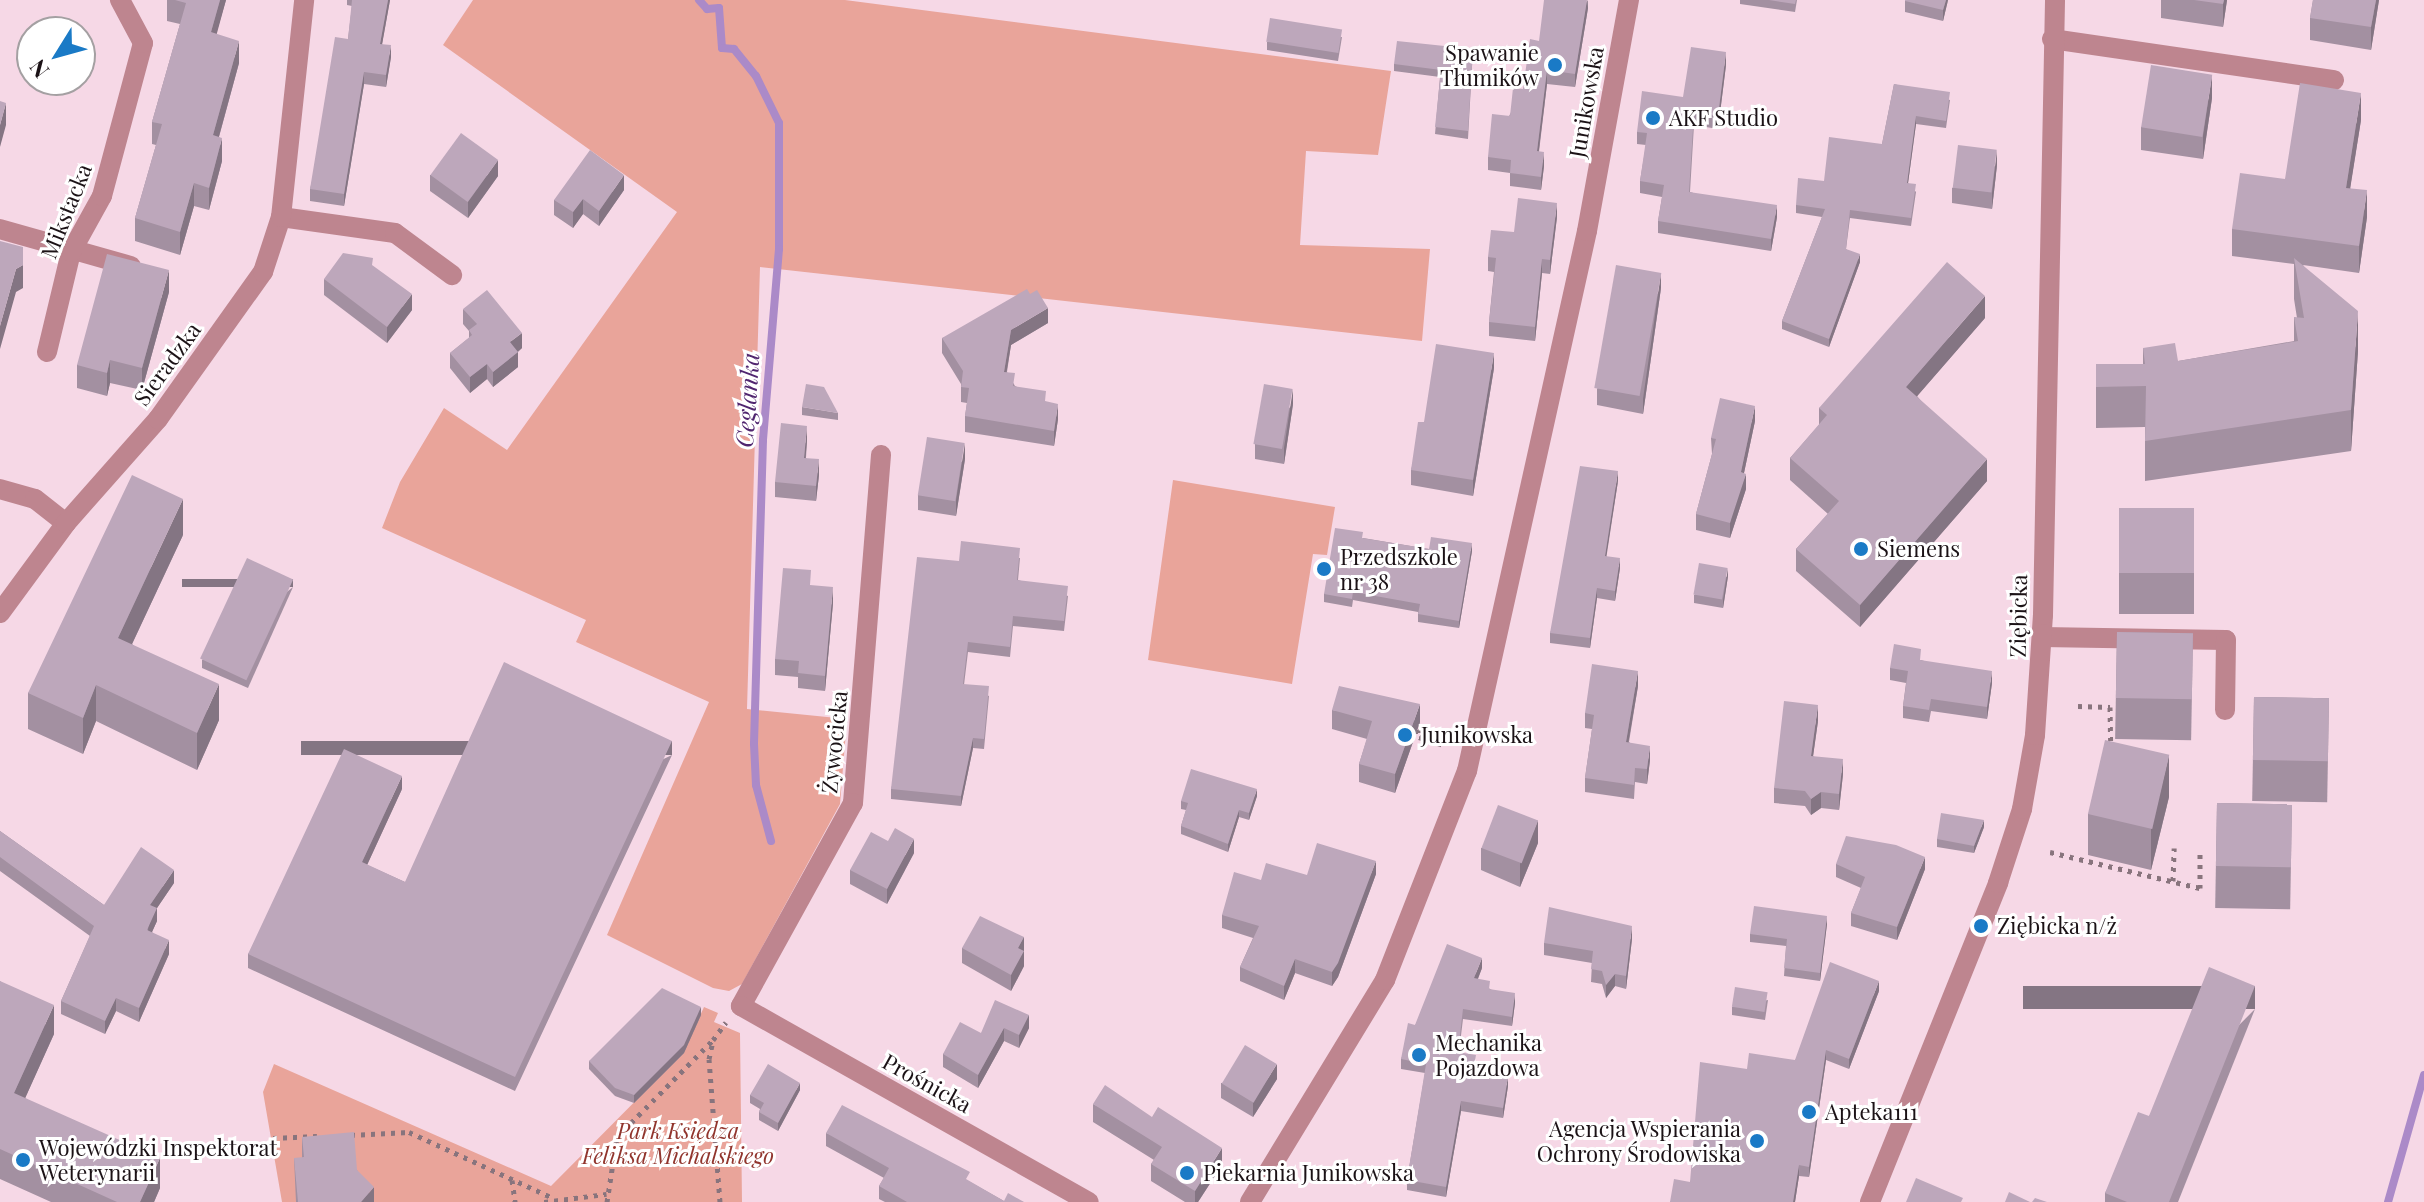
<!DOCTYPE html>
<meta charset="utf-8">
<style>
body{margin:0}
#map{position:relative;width:2424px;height:1202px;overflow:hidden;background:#f6d8e6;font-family:"Playfair Display",serif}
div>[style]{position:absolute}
.green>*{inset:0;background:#e9a49a}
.stream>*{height:8px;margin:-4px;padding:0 4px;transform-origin:4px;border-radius:4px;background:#ab8ac8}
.path>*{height:5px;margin-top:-2.5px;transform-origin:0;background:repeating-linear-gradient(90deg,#88747d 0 4px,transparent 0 10px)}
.minor>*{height:20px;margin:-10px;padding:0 10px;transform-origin:10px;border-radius:10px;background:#be858f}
.wall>*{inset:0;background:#a390a1;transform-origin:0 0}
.shaded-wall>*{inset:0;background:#847583;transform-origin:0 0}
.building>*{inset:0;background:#bda7bb;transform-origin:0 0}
.dots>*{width:22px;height:22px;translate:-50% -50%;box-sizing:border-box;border:4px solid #fff;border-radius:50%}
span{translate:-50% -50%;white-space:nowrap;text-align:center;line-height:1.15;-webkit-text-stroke:6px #fff;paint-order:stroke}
.poi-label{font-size:22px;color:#1b1216}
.right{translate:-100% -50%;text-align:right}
.left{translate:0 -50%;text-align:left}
.street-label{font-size:22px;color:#1b1216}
.park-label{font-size:22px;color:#91352d;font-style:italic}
.water-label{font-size:24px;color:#50256f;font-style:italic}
.north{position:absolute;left:16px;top:16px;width:80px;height:80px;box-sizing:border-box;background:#fff;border:2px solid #a4a0a2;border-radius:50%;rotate:233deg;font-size:22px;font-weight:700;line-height:32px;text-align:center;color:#1b1216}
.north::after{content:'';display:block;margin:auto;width:28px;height:36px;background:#1a7ac6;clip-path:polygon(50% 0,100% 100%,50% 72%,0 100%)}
</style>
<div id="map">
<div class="green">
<i style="clip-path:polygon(473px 0,845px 0,1391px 71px,1378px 155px,1306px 151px,1300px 245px,1430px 249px,1422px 341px,760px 267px,747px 709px,847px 719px,840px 804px,742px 984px,729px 991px,713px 988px,607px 935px,709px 702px,576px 642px,586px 620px,382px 528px,400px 482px,444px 408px,507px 450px,677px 212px,443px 45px)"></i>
<i style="clip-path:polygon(1173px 480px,1335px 507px,1327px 555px,1313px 554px,1292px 684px,1148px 660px)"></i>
<i style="clip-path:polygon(704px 1007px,718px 1013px,714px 1022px,740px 1033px,742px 1202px,282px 1202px,263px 1092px,274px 1064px,551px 1186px,683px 1053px)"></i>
</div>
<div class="stream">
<i style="left:699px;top:0;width:12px;rotate:48deg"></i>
<i style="left:707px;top:9px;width:12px;rotate:-5deg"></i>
<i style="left:719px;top:8px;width:40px;rotate:85.7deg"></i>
<i style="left:722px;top:48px;width:12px;rotate:5deg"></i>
<i style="left:734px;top:49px;width:35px;rotate:51deg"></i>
<i style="left:756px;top:76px;width:52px;rotate:63.9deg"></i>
<i style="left:779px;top:123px;width:126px;rotate:90deg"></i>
<i style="left:779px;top:249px;width:192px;rotate:94.8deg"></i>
<i style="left:763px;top:440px;width:304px;rotate:91.7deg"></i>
<i style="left:754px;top:744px;width:41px;rotate:87.2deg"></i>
<i style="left:756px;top:785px;width:58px;rotate:75deg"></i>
<i style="left:2388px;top:1202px;width:132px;rotate:-74.2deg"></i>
</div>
<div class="path">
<i style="left:2078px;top:706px;width:32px;rotate:2deg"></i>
<i style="left:2110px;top:707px;width:39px;rotate:89deg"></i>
<i style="left:1418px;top:729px;width:8px;rotate:83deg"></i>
<i style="left:1419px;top:737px;width:29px;rotate:18deg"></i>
<i style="left:2050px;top:852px;width:154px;rotate:13.5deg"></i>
<i style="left:2200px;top:888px;width:36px;rotate:-90deg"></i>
<i style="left:2173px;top:881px;width:33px;rotate:-88deg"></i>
<i style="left:351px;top:1135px;width:58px;rotate:-3deg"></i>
<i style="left:409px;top:1132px;width:156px;rotate:24.6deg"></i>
<i style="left:273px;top:1138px;width:44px;rotate:-2.6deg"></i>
<i style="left:512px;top:1180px;width:22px;rotate:82deg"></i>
<i style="left:544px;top:1202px;width:63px;rotate:-7.4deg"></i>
<i style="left:607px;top:1202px;width:66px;rotate:-81.3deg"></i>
<i style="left:617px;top:1137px;width:136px;rotate:-45.3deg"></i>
<i style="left:720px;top:1202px;width:143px;rotate:-94.4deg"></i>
<i style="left:709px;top:1059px;width:19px;rotate:-78deg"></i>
<i style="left:713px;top:1040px;width:22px;rotate:-54deg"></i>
</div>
<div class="minor">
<i style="left:2052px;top:39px;width:285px;rotate:8.3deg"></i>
<i style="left:281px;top:217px;width:115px;rotate:8deg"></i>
<i style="left:395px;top:233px;width:71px;rotate:36.4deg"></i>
<i style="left:0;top:229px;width:136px;rotate:15.8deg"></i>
<i style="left:47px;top:352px;width:103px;rotate:-76.5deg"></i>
<i style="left:71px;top:252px;width:64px;rotate:-61deg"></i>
<i style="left:102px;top:196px;width:158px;rotate:-75deg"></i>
<i style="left:143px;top:43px;width:49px;rotate:-118.1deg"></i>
<i style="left:881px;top:455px;width:349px;rotate:94.6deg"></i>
<i style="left:853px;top:803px;width:232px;rotate:118.9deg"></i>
<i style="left:741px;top:1006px;width:399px;rotate:29.4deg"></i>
<i style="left:0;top:489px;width:36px;rotate:16deg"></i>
<i style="left:35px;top:499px;width:39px;rotate:38deg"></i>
<i style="left:0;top:613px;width:112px;rotate:-53.7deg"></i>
<i style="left:66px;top:523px;width:139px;rotate:-48.5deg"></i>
<i style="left:158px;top:419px;width:181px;rotate:-54.5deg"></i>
<i style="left:263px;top:272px;width:58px;rotate:-71.9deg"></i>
<i style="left:281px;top:217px;width:218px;rotate:-83.9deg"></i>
<i style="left:2042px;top:637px;width:184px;rotate:0.9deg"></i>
<i style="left:2226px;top:640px;width:70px;rotate:90.8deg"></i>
<i style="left:1250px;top:1202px;width:260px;rotate:-58.7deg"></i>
<i style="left:1385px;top:980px;width:225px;rotate:-68.6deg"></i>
<i style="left:1467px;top:771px;width:553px;rotate:-77.47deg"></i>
<i style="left:1587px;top:231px;width:235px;rotate:-79.7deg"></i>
<i style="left:1870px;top:1202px;width:344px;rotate:-68.1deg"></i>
<i style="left:1998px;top:883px;width:78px;rotate:-72deg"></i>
<i style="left:2022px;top:809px;width:75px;rotate:-80deg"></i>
<i style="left:2035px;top:735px;width:120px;rotate:-86.2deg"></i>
<i style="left:2043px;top:615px;width:615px;rotate:-88.88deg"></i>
</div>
<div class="wall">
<i style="clip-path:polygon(167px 0,226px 0,216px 34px,239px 63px,219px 137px,222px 161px,209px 210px,194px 206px,180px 255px,135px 241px,135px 218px,156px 145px,152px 144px,152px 122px,180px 24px,167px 21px)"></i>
<i style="clip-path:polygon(347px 0,390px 0,382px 44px,391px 57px,386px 87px,364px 84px,344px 206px,310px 201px,310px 189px,348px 39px,352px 6px,347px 5px)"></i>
<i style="clip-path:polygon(1588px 0,1588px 8px,1575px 87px,1547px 84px,1539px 152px,1544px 166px,1541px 190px,1510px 186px,1510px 173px,1488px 170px,1488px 157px,1523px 89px)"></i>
<i style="clip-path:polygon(1740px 0,1797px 0,1795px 12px,1740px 4px)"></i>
<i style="clip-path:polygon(1905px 0,1948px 0,1943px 21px,1905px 12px)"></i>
<i style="clip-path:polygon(2161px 0,2227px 0,2223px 27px,2161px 18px)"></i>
<i style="clip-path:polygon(2313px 0,2379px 0,2371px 50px,2310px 40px,2310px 18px)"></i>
<i style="clip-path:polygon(1342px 37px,1338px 61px,1267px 50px,1267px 42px)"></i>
<i style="clip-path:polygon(1473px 49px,1468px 139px,1435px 134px,1440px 77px,1394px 71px,1394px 64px)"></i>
<i style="clip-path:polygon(1726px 65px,1718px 129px,1694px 125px,1690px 192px,1777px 217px,1771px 251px,1658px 233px,1658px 221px,1662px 197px,1640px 193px,1640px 181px,1646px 145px,1637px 144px,1637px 132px)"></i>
<i style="clip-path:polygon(1894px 84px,1950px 100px,1946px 128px,1916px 124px,1908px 183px,1916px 192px,1911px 226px,1850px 218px,1846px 249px,1860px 262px,1829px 347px,1782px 329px,1782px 321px,1822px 217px,1796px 213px,1796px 205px,1824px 181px,1882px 144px)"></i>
<i style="clip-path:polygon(2212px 98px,2203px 159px,2141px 150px,2141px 127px)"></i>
<i style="clip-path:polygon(2361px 120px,2350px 188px,2367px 217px,2359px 273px,2303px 265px,2358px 351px,2351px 451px,2145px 481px,2145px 427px,2096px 428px,2096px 364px,2143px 364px,2143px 348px,2178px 361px,2294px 341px,2294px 317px,2297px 318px,2294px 299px,2294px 264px,2232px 256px,2232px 229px,2285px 179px)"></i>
<i style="clip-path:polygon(1997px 165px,1992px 209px,1952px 203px,1952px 188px)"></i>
<i style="clip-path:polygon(430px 175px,498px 176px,468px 218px,430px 191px)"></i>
<i style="clip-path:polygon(624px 190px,599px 226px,583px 214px,573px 228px,554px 215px,554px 200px)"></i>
<i style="clip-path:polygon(1557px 217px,1550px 274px,1542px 273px,1535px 341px,1489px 336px,1489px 322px,1494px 272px,1488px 271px,1488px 257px,1514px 232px)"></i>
<i style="clip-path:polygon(324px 279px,412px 310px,387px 343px,324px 295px)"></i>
<i style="clip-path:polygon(1661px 288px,1643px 414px,1597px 405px,1597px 389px)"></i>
<i style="clip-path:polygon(169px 292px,142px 390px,110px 383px,107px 396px,77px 388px,77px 365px)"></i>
<i style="clip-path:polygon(463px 309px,522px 348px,518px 352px,518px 367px,493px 387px,487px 379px,470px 393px,450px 368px,450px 353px,469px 338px,469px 331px,463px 324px)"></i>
<i style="clip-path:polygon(1985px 318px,1917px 396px,1987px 481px,1860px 627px,1796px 571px,1796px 549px,1828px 514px,1790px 480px,1790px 458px,1819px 425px,1819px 408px)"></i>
<i style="clip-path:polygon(1048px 323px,1011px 345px,1007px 372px,1015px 386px,1046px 402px,1058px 419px,1054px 446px,965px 432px,965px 416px,967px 403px,961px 402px,961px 384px,942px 353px,942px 338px)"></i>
<i style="clip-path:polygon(1494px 368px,1473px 496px,1411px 485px,1411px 470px,1424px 422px)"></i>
<i style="clip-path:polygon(1293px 404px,1284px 464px,1255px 459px,1255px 444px)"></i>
<i style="clip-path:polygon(802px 407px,838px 413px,838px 420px,802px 415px)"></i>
<i style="clip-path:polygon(1755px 421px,1744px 473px,1746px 489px,1730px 538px,1696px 530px,1696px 514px,1712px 454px,1711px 438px)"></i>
<i style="clip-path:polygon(807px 441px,806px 458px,819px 475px,816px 501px,775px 497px,775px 482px)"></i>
<i style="clip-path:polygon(965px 459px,956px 516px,918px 510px,918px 495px)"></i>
<i style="clip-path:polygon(1618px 481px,1606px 556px,1620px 568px,1615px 601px,1597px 598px,1590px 648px,1550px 643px,1550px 633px)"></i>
<i style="left:2119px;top:508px;width:75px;height:106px"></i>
<i style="clip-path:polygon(183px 535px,132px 644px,219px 720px,197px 770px,96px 721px,83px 754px,28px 729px,28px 693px)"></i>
<i style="clip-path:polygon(1363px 538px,1429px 549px,1472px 551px,1459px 628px,1418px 622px,1418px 612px,1353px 600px,1352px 607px,1324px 602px,1324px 594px)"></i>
<i style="clip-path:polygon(1020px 558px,1018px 580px,1068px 596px,1064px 631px,1013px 626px,1010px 657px,968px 652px,964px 685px,989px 696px,984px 749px,973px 748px,961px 806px,891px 799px,891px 789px,959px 561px)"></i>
<i style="clip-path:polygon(1728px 576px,1723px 608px,1694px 603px,1694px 595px)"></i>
<i style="clip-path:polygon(293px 587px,248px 688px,202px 668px,202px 660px)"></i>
<i style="clip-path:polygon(833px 603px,825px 691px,798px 688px,798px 677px,775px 675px,775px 659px)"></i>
<i style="left:2117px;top:632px;width:76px;height:107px;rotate:1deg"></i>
<i style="clip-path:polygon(1921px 660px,1992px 683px,1987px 719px,1931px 711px,1929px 722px,1903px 718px,1903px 706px,1906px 683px,1890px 680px,1890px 668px)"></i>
<i style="clip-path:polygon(1638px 686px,1629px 742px,1650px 760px,1647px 784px,1635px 782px,1634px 799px,1585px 792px,1585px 778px,1592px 729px,1585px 728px,1585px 713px)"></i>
<i style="left:2254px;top:697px;width:75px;height:104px;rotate:1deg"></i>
<i style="clip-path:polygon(1332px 710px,1420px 722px,1395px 793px,1359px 782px,1359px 764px,1367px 739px,1332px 729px)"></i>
<i style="clip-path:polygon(1818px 721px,1813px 756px,1843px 774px,1839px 810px,1821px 808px,1811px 815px,1805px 806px,1774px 803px,1774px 788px)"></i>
<i style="clip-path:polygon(672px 755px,515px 1091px,248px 968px,248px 954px,402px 789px,367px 865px,405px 882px)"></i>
<i style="clip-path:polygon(1257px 796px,1249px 820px,1239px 817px,1228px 852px,1181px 834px,1181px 826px,1186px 810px,1181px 809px,1181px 801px)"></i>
<i style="clip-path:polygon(2169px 797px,2151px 870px,2088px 855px,2088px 814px)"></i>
<i style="left:2217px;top:803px;width:75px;height:105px;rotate:1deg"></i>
<i style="clip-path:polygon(1984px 827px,1974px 853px,1937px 847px,1937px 839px)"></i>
<i style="clip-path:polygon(0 831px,104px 905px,174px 883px,157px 908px,157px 921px,152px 932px,169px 954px,139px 1022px,116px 1011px,105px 1034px,61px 1014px,61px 1001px,90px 936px,0 871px)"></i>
<i style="clip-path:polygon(1538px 843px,1520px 887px,1481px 870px,1481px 848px)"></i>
<i style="clip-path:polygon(914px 853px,887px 904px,850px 884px,850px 870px)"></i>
<i style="clip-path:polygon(1836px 864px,1925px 869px,1897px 940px,1851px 926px,1851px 913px,1861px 888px,1836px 877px)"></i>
<i style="clip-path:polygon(1376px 874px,1338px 977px,1332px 986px,1295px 973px,1284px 1000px,1240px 981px,1240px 967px,1253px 938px,1222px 928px,1222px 915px,1261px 880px,1307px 875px)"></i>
<i style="clip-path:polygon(1827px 924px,1820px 981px,1784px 976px,1786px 946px,1750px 942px,1750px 934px)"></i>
<i style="clip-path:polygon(1024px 937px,1024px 966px,1011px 991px,962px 963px,962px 948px)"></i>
<i style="clip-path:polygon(1632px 939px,1626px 989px,1615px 986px,1606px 998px,1602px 984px,1591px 982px,1592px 963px,1544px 955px,1544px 943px)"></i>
<i style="clip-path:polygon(1482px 968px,1478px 979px,1490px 989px,1515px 1003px,1512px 1026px,1463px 1019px,1459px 1052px,1476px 1065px,1475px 1071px,1508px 1086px,1503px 1118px,1461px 1111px,1446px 1197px,1407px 1190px,1407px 1180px,1425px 1073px,1401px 1069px,1401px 1059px,1415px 1025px)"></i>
<i style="clip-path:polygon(0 981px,54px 1034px,25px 1098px,160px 1188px,154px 1202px,51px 1202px,0 1179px)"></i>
<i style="clip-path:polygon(1879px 991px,1849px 1069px,1826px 1060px,1809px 1177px,1799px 1176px,1795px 1202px,1670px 1202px,1690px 1182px,1747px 1069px,1795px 1060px)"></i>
<i style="clip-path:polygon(1768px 1000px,1765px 1020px,1732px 1015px,1732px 1007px)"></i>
<i style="clip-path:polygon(2255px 1009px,2178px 1202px,2105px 1202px,2105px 1193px,2149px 1116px)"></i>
<i style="clip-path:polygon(701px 1015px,684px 1053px,634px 1103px,615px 1096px,589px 1069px,589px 1061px)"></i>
<i style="clip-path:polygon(1029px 1015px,1029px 1028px,1019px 1048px,1004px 1041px,978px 1088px,943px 1067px,943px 1054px,981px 1033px)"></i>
<i style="clip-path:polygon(1277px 1079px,1253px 1117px,1221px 1098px,1221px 1083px)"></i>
<i style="clip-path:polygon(800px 1090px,778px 1131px,759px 1120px,759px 1112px,760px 1109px,750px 1103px,750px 1095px)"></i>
<i style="clip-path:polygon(1093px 1104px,1222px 1165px,1198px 1202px,1185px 1202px,1151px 1181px,1151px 1164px,1154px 1160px,1093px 1122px)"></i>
<i style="clip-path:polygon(826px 1133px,970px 1182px,1004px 1201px,1024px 1202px,885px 1202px,879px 1199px,879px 1186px,884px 1178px,826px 1146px)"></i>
<i style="clip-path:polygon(302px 1137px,357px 1170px,374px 1202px,296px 1202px,294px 1158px,302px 1158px)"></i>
</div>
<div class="shaded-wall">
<i style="clip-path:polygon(220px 0,226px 0,211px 55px,211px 32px)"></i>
<i style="clip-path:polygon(388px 0,390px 0,380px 56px,380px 44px)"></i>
<i style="clip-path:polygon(1587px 0,1588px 8px,1575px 87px,1575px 74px)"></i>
<i style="clip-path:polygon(1946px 0,1948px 0,1943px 21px,1943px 10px)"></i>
<i style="clip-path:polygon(2224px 0,2227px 0,2223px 27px,2223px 4px)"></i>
<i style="clip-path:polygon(2376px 0,2379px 0,2371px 50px,2371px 27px)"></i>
<i style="clip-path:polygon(239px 41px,239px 63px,213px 158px,213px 135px)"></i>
<i style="clip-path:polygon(391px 45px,391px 57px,386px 87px,386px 75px)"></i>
<i style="clip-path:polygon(1726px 52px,1726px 65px,1718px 129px,1718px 116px)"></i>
<i style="clip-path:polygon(1547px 70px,1547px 84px,1537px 165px,1537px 151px)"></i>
<i style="clip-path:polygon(364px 72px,364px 84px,344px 206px,344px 194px)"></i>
<i style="clip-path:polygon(2212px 75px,2212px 98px,2203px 159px,2203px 136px)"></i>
<i style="clip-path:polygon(2361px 93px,2361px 120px,2346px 215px,2346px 188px)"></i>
<i style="clip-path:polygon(6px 103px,6px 125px,0 147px,0 125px)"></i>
<i style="clip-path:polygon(1916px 116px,1916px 124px,1907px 191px,1907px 183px)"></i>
<i style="clip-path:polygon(222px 138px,222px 161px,209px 210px,209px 188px)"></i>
<i style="clip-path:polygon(1997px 150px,1997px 165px,1992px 209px,1992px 193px)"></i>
<i style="clip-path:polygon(1544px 152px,1544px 166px,1541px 190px,1541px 177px)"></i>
<i style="clip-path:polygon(498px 160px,498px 176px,468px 218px,468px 202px)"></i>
<i style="clip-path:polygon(624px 175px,624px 190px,599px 226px,599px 211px)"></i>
<i style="clip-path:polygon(194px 183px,194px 206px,180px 255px,180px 232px)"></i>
<i style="clip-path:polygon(2367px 190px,2367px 217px,2359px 273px,2359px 246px)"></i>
<i style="clip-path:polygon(583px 199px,583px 214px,573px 228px,573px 212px)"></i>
<i style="clip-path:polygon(1557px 203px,1557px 217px,1550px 274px,1550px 260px)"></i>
<i style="clip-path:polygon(1777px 205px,1777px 217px,1771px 251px,1771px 239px)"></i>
<i style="clip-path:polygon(1860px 254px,1860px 262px,1829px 347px,1829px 339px)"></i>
<i style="clip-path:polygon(1542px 259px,1542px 273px,1535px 341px,1535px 327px)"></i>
<i style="clip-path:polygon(23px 265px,23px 288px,16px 292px,0 349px,0 326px,16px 269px)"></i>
<i style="clip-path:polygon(169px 270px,169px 292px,142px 390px,142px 368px)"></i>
<i style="clip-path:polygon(1661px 273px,1661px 288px,1643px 414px,1643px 399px)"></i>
<i style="clip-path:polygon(412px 294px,412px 310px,387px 343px,387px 327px)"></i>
<i style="clip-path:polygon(1985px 296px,1985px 318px,1906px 409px,1906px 387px)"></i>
<i style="clip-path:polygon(1048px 308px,1048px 323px,1011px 345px,1004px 387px,1004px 372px,1011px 330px)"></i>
<i style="clip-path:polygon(2358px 311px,2358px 351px,2351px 451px,2351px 410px)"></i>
<i style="clip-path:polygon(522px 333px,522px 348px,510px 358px,510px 342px)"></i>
<i style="clip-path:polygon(518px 352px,518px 367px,493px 387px,493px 372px)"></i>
<i style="clip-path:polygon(1494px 353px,1494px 368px,1473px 496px,1473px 480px)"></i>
<i style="clip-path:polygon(110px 360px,110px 383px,107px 396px,107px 373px)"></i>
<i style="clip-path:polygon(487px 364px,487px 379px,470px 393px,470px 377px)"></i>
<i style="clip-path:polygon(1293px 389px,1293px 404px,1284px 464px,1284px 448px)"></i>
<i style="clip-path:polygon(1058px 404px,1058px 419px,1054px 446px,1054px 431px)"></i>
<i style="clip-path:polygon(1755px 406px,1755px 421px,1741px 487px,1746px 474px,1746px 489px,1730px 538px,1730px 523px)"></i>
<i style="clip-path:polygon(807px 426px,807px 441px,804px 474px,804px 458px)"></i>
<i style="clip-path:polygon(965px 443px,965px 459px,956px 516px,956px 500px)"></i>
<i style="clip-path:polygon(819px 459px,819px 475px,816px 501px,816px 486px)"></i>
<i style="clip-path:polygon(1987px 459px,1987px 481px,1860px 627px,1860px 605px)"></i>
<i style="clip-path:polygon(1618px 471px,1618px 481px,1605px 566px,1605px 556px)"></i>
<i style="clip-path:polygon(183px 499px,183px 535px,118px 674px,118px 638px)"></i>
<i style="clip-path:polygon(1472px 543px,1472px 551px,1459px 628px,1459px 621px)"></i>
<i style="clip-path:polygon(1620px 558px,1620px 568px,1615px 601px,1615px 591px)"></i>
<i style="clip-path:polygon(1728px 568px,1728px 576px,1723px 608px,1723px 600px)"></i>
<i style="left:293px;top:579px;width:8px;height:111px;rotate:90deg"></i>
<i style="clip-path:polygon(833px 587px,833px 603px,825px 691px,825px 676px)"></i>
<i style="clip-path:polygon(1597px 588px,1597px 598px,1590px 648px,1590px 638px)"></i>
<i style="clip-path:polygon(1638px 671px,1638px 686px,1626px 756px,1626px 742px)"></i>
<i style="clip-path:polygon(1992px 671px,1992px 683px,1987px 719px,1987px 707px)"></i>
<i style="clip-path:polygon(219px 684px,219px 720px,197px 770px,197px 733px)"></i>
<i style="clip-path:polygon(96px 685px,96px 721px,83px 754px,83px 718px)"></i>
<i style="clip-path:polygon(1420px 704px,1420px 722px,1395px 793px,1395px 774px)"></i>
<i style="clip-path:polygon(1818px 705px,1818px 721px,1811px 771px,1811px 756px)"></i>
<i style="clip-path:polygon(973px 738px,973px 748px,961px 806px,961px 796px)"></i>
<i style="left:672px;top:741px;width:14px;height:371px;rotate:90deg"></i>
<i style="clip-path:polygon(1650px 746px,1650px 760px,1647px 784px,1647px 769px)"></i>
<i style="clip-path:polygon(2169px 755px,2169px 797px,2151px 870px,2151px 829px)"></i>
<i style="clip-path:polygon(1843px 759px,1843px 774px,1839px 810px,1839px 794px)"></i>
<i style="clip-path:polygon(402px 776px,402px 789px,362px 876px,362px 862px)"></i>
<i style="clip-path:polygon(1257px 789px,1257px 796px,1249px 820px,1249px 813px)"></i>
<i style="clip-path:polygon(1821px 792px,1821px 808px,1811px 815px,1811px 799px)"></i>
<i style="clip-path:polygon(1239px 810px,1239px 817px,1228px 852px,1228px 844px)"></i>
<i style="clip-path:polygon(1538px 820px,1538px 843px,1520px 887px,1520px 864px)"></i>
<i style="clip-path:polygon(1984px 820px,1984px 827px,1974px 853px,1974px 846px)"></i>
<i style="clip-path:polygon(914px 839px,914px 853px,887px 904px,887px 889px)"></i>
<i style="clip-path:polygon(1925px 857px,1925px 869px,1897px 940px,1897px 927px)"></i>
<i style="clip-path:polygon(1376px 861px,1376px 874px,1338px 977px,1332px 986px,1332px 972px)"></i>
<i style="clip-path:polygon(174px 870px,174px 883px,157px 908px,157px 921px,147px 943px,150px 905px)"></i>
<i style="clip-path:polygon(1827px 916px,1827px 924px,1820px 981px,1820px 973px)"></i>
<i style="clip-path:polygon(1632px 926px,1632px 939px,1626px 989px,1626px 976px)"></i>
<i style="clip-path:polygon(1024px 937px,1024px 966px,1011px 991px,1011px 975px,1018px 948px)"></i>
<i style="clip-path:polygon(169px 940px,169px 954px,139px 1022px,139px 1008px)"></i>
<i style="clip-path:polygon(1482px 958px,1482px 968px,1474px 988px,1474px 978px)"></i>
<i style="clip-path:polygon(1295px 959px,1295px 973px,1284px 1000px,1284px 986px)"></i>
<i style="clip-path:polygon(1615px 974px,1615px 986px,1606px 998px,1606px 985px)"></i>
<i style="clip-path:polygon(1879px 981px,1879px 991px,1849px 1069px,1849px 1059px)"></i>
<i style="left:2255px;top:986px;width:23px;height:232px;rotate:90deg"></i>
<i style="clip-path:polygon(1515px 993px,1515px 1003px,1512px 1026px,1512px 1017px)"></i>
<i style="clip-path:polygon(116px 998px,116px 1011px,105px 1034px,105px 1021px)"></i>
<i style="clip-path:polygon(54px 1005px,54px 1034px,14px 1123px,14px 1093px)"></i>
<i style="clip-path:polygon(701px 1007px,701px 1015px,684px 1053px,634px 1103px,634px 1095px)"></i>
<i style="clip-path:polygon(1029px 1015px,1029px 1028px,1019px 1048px,1019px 1035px)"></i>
<i style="clip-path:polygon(1004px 1028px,1004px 1041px,978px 1088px,978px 1075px)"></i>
<i style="clip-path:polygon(1826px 1050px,1826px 1060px,1809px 1177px,1809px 1167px)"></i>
<i style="clip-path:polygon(1277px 1064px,1277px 1079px,1253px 1117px,1253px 1102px)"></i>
<i style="clip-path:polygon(1508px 1076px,1508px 1086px,1503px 1118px,1503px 1108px)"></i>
<i style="clip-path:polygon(800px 1083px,800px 1090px,778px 1131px,778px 1123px)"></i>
<i style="clip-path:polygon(1461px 1101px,1461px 1111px,1446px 1197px,1446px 1187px)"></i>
<i style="clip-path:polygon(1222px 1148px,1222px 1165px,1198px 1202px,1195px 1202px,1195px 1191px)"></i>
<i style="clip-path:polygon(160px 1158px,160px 1188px,154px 1202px,140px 1202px)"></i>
<i style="clip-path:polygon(1799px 1165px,1799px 1176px,1795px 1202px,1793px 1202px)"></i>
<i style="clip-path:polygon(374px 1187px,374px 1202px,361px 1202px)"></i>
</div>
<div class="building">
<i style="clip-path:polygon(175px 0,220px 0,211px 32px,239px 41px,213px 135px,222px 138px,209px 188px,194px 183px,180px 232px,135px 218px,162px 124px,152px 122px,186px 3px)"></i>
<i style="clip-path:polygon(352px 0,388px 0,380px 44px,391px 45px,386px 75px,364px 72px,344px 194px,310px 189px,335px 37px,348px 39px)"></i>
<i style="clip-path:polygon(1544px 0,1587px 0,1575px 74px,1547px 70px,1537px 151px,1544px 152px,1541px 177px,1510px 173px,1511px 160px,1488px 157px,1492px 114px,1510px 116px,1513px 88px,1523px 89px,1530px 39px,1539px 41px)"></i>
<i style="clip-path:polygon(1769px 0,1796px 0,1795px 4px)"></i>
<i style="clip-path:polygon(1905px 0,1946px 0,1943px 10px,1905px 1px)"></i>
<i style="clip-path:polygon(2194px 0,2224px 0,2223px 4px)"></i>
<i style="clip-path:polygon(2313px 0,2376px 0,2371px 27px,2310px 18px)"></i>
<i style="left:1270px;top:18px;width:73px;height:24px;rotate:9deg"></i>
<i style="clip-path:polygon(1397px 41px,1473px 49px,1468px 131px,1435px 127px,1441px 70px,1394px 64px)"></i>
<i style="clip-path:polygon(1691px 47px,1726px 52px,1718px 116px,1694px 113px,1689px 192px,1777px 205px,1771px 239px,1658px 221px,1664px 185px,1640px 181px,1647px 133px,1637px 132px,1642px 91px,1683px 97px)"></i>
<i style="left:2151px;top:65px;width:62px;height:63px;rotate:9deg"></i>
<i style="clip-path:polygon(2300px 83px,2361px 93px,2346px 188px,2367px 190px,2359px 246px,2232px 229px,2240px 173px,2285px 179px)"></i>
<i style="clip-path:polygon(1894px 84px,1950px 92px,1946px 121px,1916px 116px,1907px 183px,1916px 184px,1911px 218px,1850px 210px,1846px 249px,1860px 254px,1829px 339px,1782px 321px,1825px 209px,1796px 205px,1798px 178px,1824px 181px,1829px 137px,1882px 144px)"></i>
<i style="clip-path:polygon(0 101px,6px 103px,0 125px)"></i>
<i style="left:461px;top:133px;width:46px;height:52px;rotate:36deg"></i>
<i style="left:1958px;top:145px;width:39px;height:43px;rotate:7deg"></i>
<i style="clip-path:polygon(590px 150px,624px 175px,599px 211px,583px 199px,573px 212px,554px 200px)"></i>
<i style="clip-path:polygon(1518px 198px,1557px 203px,1550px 260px,1542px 259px,1535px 327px,1489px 322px,1496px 258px,1488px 257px,1491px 230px,1514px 232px)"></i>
<i style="clip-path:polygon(0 241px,23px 247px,23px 265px,16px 269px,0 326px)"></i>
<i style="clip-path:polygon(343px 253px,373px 258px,372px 265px,412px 294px,387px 327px,324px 279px)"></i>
<i style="clip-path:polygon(107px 254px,169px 270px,142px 368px,110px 360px,107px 373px,77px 365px)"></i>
<i style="clip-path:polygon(2294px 258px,2358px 311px,2351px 410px,2145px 441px,2146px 386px,2096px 387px,2096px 364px,2145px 364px,2143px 348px,2175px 343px,2178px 361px,2298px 341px,2294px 317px,2304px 318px)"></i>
<i style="clip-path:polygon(1947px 262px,1985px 296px,1906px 387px,1987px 459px,1860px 605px,1796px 549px,1839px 501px,1790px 458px,1827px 415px,1819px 408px)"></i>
<i style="left:1616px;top:265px;width:46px;height:125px;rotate:10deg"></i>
<i style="clip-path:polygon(1027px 289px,1030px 294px,1037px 290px,1048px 308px,1011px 330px,1004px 372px,1015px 373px,1013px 386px,1046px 391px,1045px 401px,1058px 404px,1054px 431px,965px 416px,969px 388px,961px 387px,963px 371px,942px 338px)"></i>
<i style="clip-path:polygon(487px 290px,522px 333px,510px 342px,518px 352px,493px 372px,487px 364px,470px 377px,450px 353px,472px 335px,469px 330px,477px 324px,463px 309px)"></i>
<i style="clip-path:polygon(1436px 344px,1494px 353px,1473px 480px,1411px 470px,1418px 422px,1424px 422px)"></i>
<i style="clip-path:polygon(806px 384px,824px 387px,838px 413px,802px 407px)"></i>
<i style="left:1264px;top:384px;width:29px;height:61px;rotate:10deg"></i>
<i style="clip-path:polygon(1720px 398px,1755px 406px,1741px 472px,1746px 474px,1730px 523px,1696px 514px,1716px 439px,1711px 438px)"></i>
<i style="clip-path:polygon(781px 423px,807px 426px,804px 458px,819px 459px,816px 486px,775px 482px)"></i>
<i style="left:927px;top:437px;width:38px;height:59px;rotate:9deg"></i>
<i style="clip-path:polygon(1580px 466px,1618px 471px,1605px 556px,1620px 558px,1615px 591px,1597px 588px,1590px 638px,1550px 633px)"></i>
<i style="clip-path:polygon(132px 475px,183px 499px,118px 638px,219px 684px,197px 733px,96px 685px,83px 718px,28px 693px)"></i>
<i style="left:2119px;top:508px;width:75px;height:65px"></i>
<i style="clip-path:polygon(1335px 528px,1363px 532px,1362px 538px,1429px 549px,1431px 537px,1472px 543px,1459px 621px,1418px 614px,1420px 604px,1353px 592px,1352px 599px,1324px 594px)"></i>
<i style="clip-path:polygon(961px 541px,1020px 548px,1017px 580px,1068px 586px,1064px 621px,1013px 616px,1010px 647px,968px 642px,963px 684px,989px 686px,984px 739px,973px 738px,961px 796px,891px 789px,917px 557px,959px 561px)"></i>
<i style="left:247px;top:558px;width:51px;height:111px;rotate:25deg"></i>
<i style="left:1699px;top:563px;width:29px;height:32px;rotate:10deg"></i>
<i style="clip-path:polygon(783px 568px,811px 570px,810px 585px,833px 587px,825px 676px,798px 673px,799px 661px,775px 659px)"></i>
<i style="left:2117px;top:632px;width:76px;height:66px;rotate:1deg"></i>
<i style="clip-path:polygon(1894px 644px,1921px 649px,1920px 660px,1992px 671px,1987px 707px,1931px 699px,1929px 710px,1903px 706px,1908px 671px,1890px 668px)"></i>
<i style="clip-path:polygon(504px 662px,672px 741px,515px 1077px,248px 954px,344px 749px,402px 776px,362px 862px,405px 882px)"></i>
<i style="clip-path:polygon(1592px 664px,1638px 671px,1626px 742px,1650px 746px,1647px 769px,1635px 768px,1634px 785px,1585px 778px,1594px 715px,1585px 713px)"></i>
<i style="clip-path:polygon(1339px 686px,1420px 704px,1395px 774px,1359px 764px,1372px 721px,1332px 710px)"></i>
<i style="left:2254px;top:697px;width:75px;height:63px;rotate:1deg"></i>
<i style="clip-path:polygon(1784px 701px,1818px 705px,1811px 756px,1843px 759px,1839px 794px,1821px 792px,1811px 799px,1805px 791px,1774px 788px)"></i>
<i style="left:2105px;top:740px;width:66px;height:76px;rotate:13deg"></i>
<i style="clip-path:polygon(1191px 769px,1257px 789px,1249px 813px,1239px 810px,1228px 844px,1181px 826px,1188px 803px,1181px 801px)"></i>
<i style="left:2217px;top:803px;width:75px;height:63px;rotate:1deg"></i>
<i style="left:1498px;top:805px;width:43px;height:46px;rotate:21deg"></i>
<i style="clip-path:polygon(1941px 813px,1984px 820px,1974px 846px,1937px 839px)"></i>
<i style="clip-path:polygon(895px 828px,914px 839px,887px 889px,850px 870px,871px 832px,888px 841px)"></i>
<i style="clip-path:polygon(0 831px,104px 905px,141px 847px,174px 870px,150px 905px,157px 908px,147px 930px,169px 940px,139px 1008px,116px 998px,105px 1021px,61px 1001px,94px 926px,0 857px)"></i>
<i style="clip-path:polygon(1846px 836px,1896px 845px,1925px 857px,1897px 927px,1851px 913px,1865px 877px,1836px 864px)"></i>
<i style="clip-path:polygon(1317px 843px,1376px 861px,1338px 963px,1332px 972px,1295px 959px,1284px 986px,1240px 967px,1259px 926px,1222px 915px,1234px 872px,1261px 880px,1266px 863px,1307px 875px)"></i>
<i style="clip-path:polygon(1754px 906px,1827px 916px,1820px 973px,1784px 968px,1787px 939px,1750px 934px)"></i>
<i style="clip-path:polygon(1549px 907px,1632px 926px,1626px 976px,1615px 974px,1606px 985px,1602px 971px,1591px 969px,1593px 951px,1544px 943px)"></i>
<i style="clip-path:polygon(980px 916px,1024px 937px,1018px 948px,1024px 951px,1011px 975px,962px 948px)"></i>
<i style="clip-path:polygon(1447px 944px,1482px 958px,1474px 978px,1490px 981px,1489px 989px,1515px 993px,1512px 1017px,1463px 1009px,1458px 1052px,1476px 1055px,1473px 1071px,1508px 1076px,1503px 1108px,1461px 1101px,1446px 1187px,1407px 1180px,1426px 1064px,1401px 1059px,1408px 1023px,1415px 1025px)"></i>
<i style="clip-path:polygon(1830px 962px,1879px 981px,1849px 1059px,1826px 1050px,1809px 1167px,1799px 1165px,1793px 1202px,1670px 1202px,1674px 1179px,1690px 1182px,1700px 1062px,1747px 1069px,1749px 1053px,1795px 1060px)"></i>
<i style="clip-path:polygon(2209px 967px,2255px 986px,2169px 1202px,2127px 1202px,2105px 1193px,2138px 1112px,2149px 1116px)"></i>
<i style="clip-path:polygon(0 981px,54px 1005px,14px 1093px,160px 1158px,140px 1202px,117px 1202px,0 1149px)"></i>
<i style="left:1735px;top:987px;width:33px;height:20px;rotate:9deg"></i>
<i style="clip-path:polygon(662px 988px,701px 1007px,684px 1045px,634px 1095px,615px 1088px,589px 1061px)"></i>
<i style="clip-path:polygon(995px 1000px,1029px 1015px,1019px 1035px,1004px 1028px,978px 1075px,943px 1054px,960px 1022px,981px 1033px)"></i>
<i style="left:1245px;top:1045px;width:37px;height:45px;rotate:31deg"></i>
<i style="clip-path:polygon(768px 1064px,800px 1083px,778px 1123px,759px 1112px,764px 1103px,750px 1095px)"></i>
<i style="clip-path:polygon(1105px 1085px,1152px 1117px,1158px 1107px,1222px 1148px,1195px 1191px,1151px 1164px,1162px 1147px,1093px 1104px)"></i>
<i style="clip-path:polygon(842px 1105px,970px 1172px,966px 1179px,1004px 1201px,1008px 1193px,1024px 1202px,907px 1202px,879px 1186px,889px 1168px,826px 1133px)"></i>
<i style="clip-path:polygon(354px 1132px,357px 1170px,374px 1187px,361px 1202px,298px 1202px,294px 1158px,304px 1157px,302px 1137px)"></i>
<i style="clip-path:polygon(1916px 1178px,1963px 1198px,1961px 1202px,1906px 1202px)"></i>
<i style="clip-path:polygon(2009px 1192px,2030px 1202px,2005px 1202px)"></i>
<i style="clip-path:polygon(2035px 1198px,2047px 1202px,2032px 1202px)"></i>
</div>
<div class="dots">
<i style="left:1555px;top:65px;background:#1a7ac6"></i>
<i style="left:1653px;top:118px;background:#1a7ac6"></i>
<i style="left:1861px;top:549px;background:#1a7ac6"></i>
<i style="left:1324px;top:569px;background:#1a7ac6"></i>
<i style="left:1405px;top:735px;background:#1a7ac6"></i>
<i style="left:1981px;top:926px;background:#1a7ac6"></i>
<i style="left:1419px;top:1055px;background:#1a7ac6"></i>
<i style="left:1809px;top:1112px;background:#1a7ac6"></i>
<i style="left:1757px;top:1141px;background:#1a7ac6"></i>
<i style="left:23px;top:1160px;background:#1a7ac6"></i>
<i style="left:1187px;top:1173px;background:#1a7ac6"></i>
</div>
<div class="poi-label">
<span class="right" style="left:1539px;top:65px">Spawanie<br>Tłumików</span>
<span class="left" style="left:1669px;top:118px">AKF Studio</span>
<span class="left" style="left:1877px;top:549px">Siemens</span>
<span class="left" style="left:1340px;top:569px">Przedszkole<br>nr 38</span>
<span class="left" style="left:1421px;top:735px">Junikowska</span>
<span class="left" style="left:1997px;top:926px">Ziębicka n/ż</span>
<span class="left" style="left:1435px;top:1055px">Mechanika<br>Pojazdowa</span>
<span class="left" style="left:1825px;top:1112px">Apteka111</span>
<span class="right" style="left:1741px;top:1141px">Agencja Wspierania<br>Ochrony Środowiska</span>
<span class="left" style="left:39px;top:1160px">Wojewódzki Inspektorat<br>Weterynarii</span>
<span class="left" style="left:1203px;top:1173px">Piekarnia Junikowska</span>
</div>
<div class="street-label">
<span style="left:1586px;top:102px;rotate:-80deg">Junikowska</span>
<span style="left:66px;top:211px;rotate:-68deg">Mikstacka</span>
<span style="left:167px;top:364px;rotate:-54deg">Sieradzka</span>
<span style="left:2018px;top:616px;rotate:-89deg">Ziębicka</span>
<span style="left:834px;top:742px;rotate:-84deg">Żywocicka</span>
<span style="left:927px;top:1083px;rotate:29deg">Prośnicka</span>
</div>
<div class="park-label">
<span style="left:678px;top:1143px">Park Księdza<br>Feliksa Michalskiego</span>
</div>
<div class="water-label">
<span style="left:747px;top:400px;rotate:-86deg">Ceglanka</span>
</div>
<div class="north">N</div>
</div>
